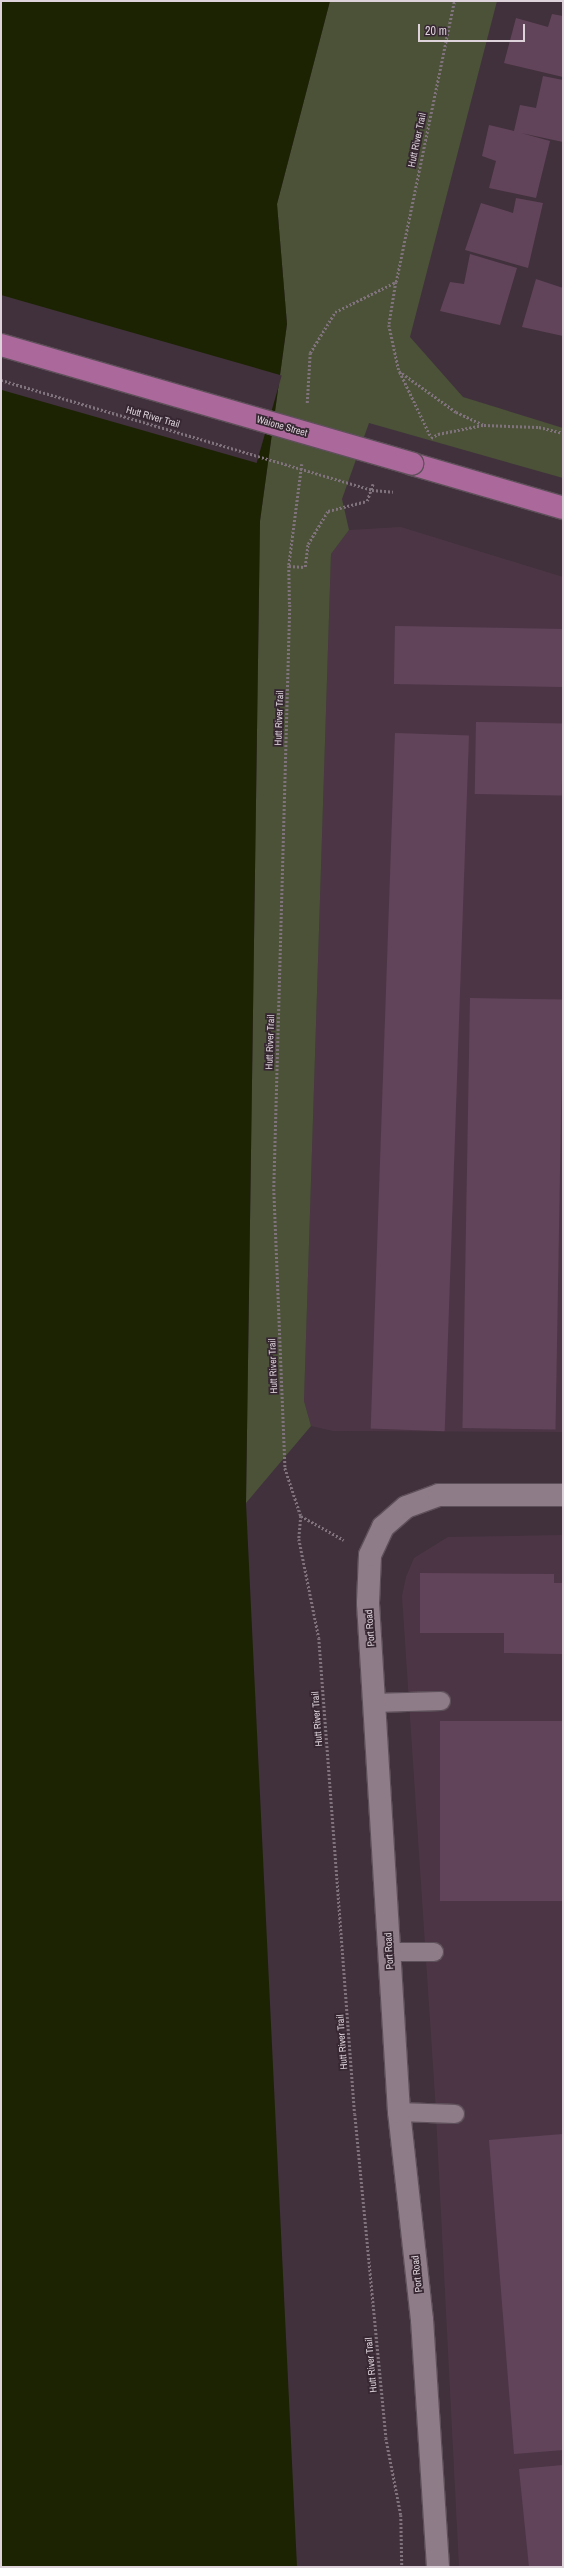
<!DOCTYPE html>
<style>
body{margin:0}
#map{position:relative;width:564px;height:2568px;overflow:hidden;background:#41313c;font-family:"Archivo Narrow",sans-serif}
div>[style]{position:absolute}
.built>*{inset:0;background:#4c3646}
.green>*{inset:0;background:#4b5238}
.water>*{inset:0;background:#1c2303}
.pier>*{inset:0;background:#41313c;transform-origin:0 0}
.building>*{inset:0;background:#62445a;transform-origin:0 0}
.path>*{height:2.5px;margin-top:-1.25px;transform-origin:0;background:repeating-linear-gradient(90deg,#81737d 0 2px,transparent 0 4px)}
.roads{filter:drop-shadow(1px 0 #5e505a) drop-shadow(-1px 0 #5e505a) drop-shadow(0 1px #5e505a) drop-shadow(0 -1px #5e505a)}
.service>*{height:18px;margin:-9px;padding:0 9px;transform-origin:9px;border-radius:9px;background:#8f7c89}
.minor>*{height:22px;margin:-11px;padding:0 11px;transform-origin:11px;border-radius:11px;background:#8f7c89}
.primary>*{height:22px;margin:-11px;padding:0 11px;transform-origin:11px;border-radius:11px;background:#ab699b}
.path-bridge>*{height:2.5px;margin-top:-1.25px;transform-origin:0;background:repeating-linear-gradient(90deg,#81737d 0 2px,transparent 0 4px)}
.bridges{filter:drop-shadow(1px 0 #5e505a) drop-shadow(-1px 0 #5e505a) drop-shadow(0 1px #5e505a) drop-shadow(0 -1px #5e505a)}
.primary-bridge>*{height:22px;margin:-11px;padding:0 11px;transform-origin:11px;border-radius:11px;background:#ab699b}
span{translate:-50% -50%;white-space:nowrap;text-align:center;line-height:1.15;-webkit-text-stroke:3.5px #362732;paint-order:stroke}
.street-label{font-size:10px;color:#ded3db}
.frame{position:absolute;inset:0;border:2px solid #ded3db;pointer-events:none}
.scale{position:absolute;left:418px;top:24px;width:107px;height:18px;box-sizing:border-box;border:2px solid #ded3db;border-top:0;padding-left:5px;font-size:12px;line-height:14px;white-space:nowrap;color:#ded3db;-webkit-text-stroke:3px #362732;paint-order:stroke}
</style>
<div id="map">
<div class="built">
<i style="clip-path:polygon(401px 527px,563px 577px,563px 1432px,333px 1431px,311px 1426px,304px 1401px,331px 554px,349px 530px)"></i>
<i style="clip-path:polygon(563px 1535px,563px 2567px,459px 2567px,435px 2096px,402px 1596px,406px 1577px,414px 1558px,448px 1537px)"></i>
</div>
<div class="green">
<i style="clip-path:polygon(330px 1px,497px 1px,410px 337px,463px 397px,563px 428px,563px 478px,369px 423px,342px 499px,349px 530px,331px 554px,304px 1401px,311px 1426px,246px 1503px,260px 521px,287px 324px,277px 204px)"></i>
</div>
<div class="water">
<i style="clip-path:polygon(1px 1px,330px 1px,277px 204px,287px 324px,260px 521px,246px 1503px,297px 2567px,1px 2567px)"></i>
</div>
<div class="pier">
<i style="left:1px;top:295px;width:292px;height:91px;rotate:16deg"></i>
</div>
<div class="building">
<i style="clip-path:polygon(552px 14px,563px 16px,563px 77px,504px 63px,516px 18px,548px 27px)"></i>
<i style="clip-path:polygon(543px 76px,563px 80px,563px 142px,521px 133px,550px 141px,536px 198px,489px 188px,496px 161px,482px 156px,489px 125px,514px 131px,520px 105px,536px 108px)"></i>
<i style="clip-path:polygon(516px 198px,543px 203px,528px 268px,465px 250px,481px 203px,513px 213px)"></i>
<i style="clip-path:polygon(470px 254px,517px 268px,500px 325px,440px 311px,450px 282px,464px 284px)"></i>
<i style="clip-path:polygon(536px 279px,563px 288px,563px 336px,522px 327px)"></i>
<i style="left:395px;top:626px;width:168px;height:58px;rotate:1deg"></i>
<i style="left:476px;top:722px;width:87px;height:72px;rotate:1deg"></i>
<i style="left:395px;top:733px;width:74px;height:696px;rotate:2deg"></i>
<i style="left:470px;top:998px;width:93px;height:430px;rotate:1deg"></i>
<i style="clip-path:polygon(420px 1573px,554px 1574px,554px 1583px,563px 1583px,563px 1654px,504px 1653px,504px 1633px,420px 1633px)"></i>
<i style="left:440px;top:1721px;width:123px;height:180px"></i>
<i style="clip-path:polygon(563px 2134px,563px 2450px,514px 2454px,489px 2140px)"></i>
<i style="clip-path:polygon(563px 2465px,563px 2567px,529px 2567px,519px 2469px)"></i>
</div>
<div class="path">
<i style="left:396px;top:282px;width:44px;rotate:99.2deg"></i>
<i style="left:389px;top:325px;width:47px;rotate:77.7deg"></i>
<i style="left:399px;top:371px;width:70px;rotate:35.7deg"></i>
<i style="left:456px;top:412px;width:31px;rotate:25deg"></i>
<i style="left:484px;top:425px;width:55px;rotate:2.1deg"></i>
<i style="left:539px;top:427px;width:25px;rotate:14deg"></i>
<i style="left:400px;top:372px;width:72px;rotate:64.5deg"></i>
<i style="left:307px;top:403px;width:50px;rotate:-86.6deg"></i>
<i style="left:310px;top:353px;width:48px;rotate:-58.6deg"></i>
<i style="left:335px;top:312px;width:68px;rotate:-26.2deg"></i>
<i style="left:396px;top:282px;width:287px;rotate:-78.3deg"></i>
<i style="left:431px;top:438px;width:8px;rotate:-30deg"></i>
<i style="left:438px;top:434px;width:46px;rotate:-11.3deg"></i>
<i style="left:302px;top:464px;width:103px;rotate:97.3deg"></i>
<i style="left:289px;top:566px;width:39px;rotate:89deg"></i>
<i style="left:290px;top:605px;width:584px;rotate:91.57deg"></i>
<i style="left:274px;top:1189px;width:279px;rotate:87.7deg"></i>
<i style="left:285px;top:1468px;width:51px;rotate:71.6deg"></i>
<i style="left:301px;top:1516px;width:23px;rotate:95deg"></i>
<i style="left:299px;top:1539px;width:101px;rotate:78.6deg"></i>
<i style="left:319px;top:1638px;width:477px;rotate:85.7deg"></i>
<i style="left:355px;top:2114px;width:325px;rotate:84.5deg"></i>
<i style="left:386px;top:2438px;width:78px;rotate:79deg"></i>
<i style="left:401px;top:2515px;width:52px;rotate:88.9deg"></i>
<i style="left:372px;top:490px;width:21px;rotate:5deg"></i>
<i style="left:289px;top:566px;width:16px;rotate:4deg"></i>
<i style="left:305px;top:567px;width:23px;rotate:-83deg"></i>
<i style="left:308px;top:544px;width:39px;rotate:-59deg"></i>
<i style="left:328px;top:511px;width:40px;rotate:-14.4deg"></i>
<i style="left:367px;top:501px;width:18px;rotate:-71deg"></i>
<i style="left:301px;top:1516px;width:49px;rotate:29.2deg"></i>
</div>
<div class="roads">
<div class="service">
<i style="left:374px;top:1703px;width:67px;rotate:-1.7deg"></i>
<i style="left:389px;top:1952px;width:45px"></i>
<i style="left:399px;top:2112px;width:56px;rotate:2deg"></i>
</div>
<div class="minor">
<i style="left:438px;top:2567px;width:248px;rotate:-93.7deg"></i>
<i style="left:422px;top:2320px;width:209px;rotate:-96.3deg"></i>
<i style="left:399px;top:2112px;width:510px;rotate:-93.49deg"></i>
<i style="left:368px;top:1603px;width:48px;rotate:-87.6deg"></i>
<i style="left:370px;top:1555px;width:31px;rotate:-65deg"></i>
<i style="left:383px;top:1527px;width:30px;rotate:-41deg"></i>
<i style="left:406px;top:1507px;width:35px;rotate:-20deg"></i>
<i style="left:439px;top:1495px;width:124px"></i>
</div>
<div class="primary">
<i style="left:412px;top:464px;width:157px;rotate:16.2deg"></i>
</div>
</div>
<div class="path-bridge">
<i style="left:1px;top:380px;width:387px;rotate:16.5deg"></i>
</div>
<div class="bridges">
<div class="primary-bridge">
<i style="left:1px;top:345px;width:428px;rotate:16.1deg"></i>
</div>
</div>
<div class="street-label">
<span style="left:417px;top:140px;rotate:-78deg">Hutt River Trail</span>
<span style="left:153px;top:417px;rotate:16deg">Hutt River Trail</span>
<span style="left:282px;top:426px;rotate:16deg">Waione Street</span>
<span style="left:279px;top:718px;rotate:-88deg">Hutt River Trail</span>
<span style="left:270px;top:1042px;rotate:-88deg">Hutt River Trail</span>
<span style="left:273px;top:1366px;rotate:-92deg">Hutt River Trail</span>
<span style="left:370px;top:1628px;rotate:-94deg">Port Road</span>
<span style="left:317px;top:1719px;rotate:-94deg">Hutt River Trail</span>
<span style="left:389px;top:1951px;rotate:-93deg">Port Road</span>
<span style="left:342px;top:2042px;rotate:-94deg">Hutt River Trail</span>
<span style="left:417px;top:2274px;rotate:-96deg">Port Road</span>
<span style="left:371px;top:2365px;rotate:-95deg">Hutt River Trail</span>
</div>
<div class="frame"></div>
<div class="scale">20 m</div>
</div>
